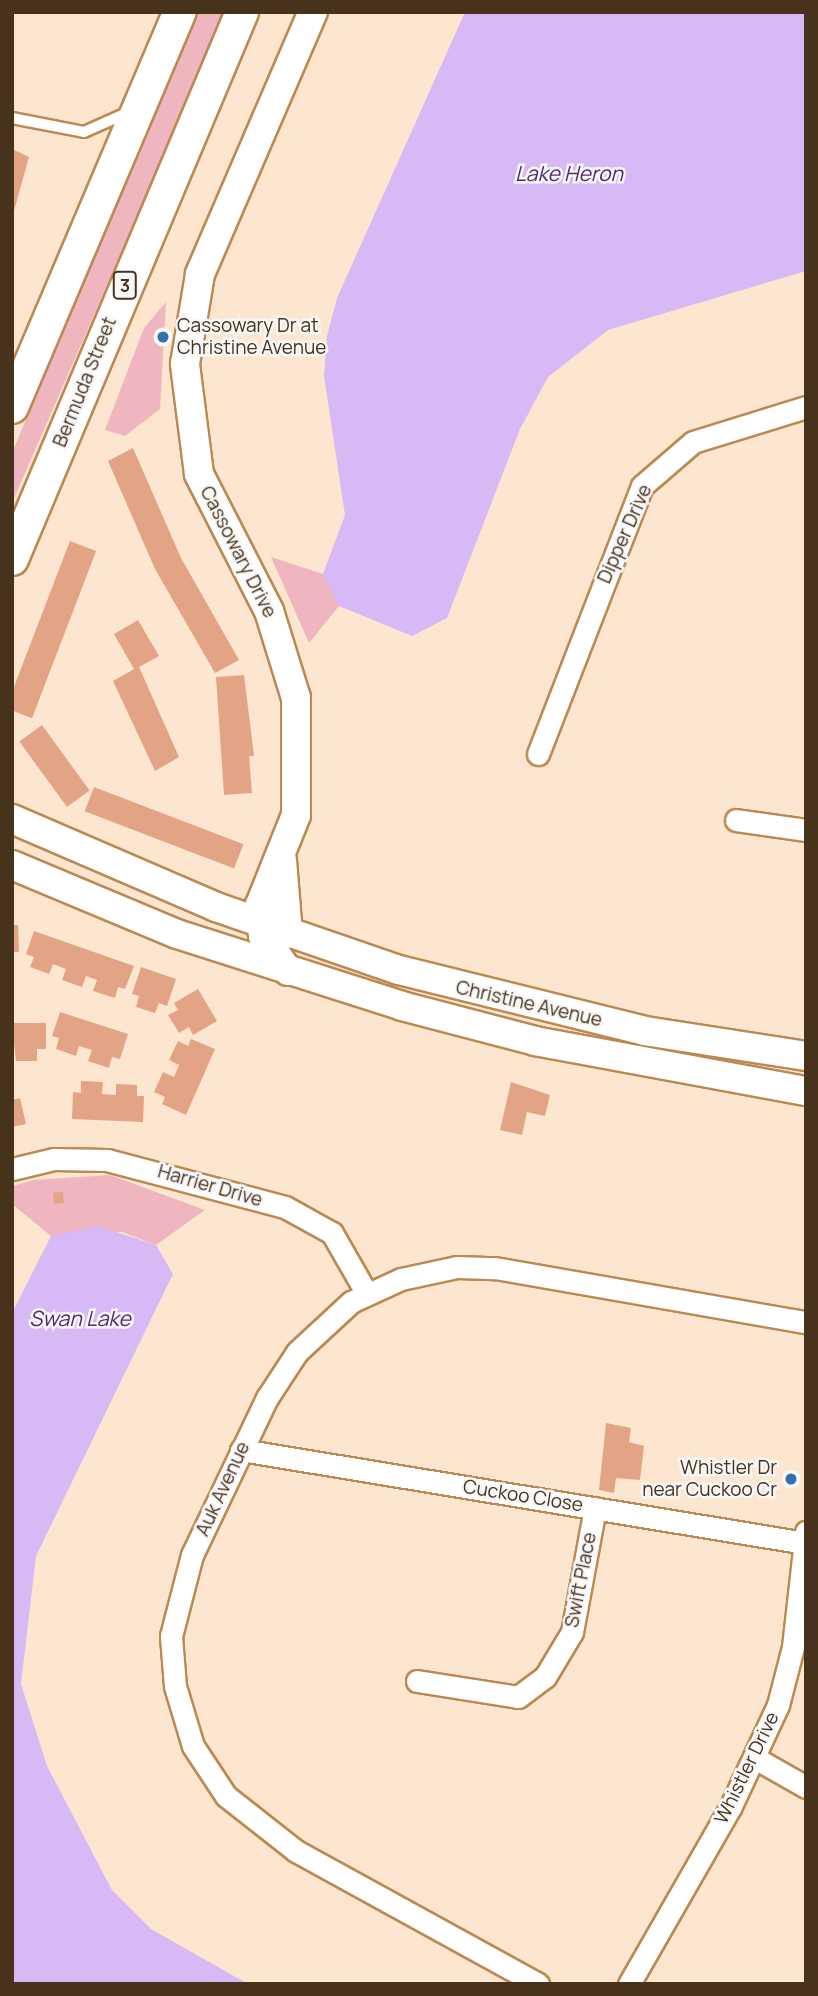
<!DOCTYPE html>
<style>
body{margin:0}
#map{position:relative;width:818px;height:1996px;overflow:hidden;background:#fce6cf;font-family:Manrope,sans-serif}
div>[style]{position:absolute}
.green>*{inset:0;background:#f0b6c0}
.water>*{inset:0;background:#d7baf5}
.building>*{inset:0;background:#e3a485;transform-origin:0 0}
.roads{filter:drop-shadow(2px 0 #bc8952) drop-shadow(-2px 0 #bc8952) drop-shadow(0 2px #bc8952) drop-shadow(0 -2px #bc8952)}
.lane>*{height:10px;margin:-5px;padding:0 5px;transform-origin:5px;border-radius:5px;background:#fff}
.street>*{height:21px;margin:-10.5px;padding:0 10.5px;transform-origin:10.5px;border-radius:10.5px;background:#fff}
.secondary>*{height:28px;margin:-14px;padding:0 14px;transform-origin:14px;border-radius:14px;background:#fff}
.primary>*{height:32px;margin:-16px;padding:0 16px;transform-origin:16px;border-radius:16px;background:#fff}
.dots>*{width:19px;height:19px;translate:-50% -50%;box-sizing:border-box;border:4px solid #f7f7f7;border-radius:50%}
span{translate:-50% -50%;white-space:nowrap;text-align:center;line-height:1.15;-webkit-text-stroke:5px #f7f7f7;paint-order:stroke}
.shield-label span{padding:2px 5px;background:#f7f7f7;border:2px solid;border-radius:5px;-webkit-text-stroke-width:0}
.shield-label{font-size:18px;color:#47321b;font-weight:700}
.poi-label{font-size:19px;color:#47321b}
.left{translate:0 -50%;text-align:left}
.right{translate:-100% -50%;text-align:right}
.street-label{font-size:19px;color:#47321b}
.water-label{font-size:21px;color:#512b70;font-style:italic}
.frame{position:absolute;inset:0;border:14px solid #47321b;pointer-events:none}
</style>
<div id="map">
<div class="green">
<i style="clip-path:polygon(197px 12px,226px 12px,12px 503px,12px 453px)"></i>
<i style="clip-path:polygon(166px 302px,160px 409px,125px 436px,105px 430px,144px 328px)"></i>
<i style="clip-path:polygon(271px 557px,323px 574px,333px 586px,339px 606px,309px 643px)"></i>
<i style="clip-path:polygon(110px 1175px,205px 1210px,156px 1245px,122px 1232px,51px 1236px,12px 1204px,13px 1186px,33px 1180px)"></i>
</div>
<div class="water">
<i style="clip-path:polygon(465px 12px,806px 12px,806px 271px,608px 330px,548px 377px,520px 429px,447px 618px,412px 636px,339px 606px,323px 574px,345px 515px,324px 376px,327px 336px,337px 298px)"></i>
<i style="clip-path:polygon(98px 1226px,156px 1245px,173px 1274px,36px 1556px,21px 1684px,47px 1766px,112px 1890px,151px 1929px,248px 1984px,12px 1984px,12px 1313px,51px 1236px)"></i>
</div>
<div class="building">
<i style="clip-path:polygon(12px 149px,29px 157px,12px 218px)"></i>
<i style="clip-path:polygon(133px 448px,181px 558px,239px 660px,215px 673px,155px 569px,108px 461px)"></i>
<i style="left:70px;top:541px;width:28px;height:179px;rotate:21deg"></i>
<i style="clip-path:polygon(138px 620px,159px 656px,139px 667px,179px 757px,155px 771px,113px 681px,134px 669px,114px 634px)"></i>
<i style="clip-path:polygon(244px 675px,254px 756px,249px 756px,252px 793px,224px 795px,216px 677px)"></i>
<i style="left:42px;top:725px;width:81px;height:28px;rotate:54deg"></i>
<i style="left:94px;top:787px;width:160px;height:26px;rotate:21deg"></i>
<i style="clip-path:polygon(12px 925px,18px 925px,19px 952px,12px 952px)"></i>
<i style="clip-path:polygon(34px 931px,134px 966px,125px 989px,118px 987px,115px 998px,93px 991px,97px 980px,86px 976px,82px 987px,62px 980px,66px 969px,53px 964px,49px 974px,30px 967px,34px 957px,26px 954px)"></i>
<i style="clip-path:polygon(141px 967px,176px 979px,167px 1006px,159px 1003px,155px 1013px,136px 1007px,139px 996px,132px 994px)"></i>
<i style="clip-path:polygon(198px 989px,217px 1021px,193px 1035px,189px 1027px,179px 1033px,168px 1015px,178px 1010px,174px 1003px)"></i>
<i style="clip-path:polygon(60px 1012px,128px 1034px,120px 1059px,112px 1057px,109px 1068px,88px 1061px,92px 1050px,79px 1046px,76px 1056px,56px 1049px,59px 1038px,52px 1036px)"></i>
<i style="clip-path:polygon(12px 1023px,46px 1023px,46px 1049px,37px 1049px,37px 1061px,16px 1061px)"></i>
<i style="clip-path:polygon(191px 1039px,215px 1049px,186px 1115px,162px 1104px,165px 1097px,154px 1092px,163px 1072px,174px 1077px,179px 1065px,169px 1060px,178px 1041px,188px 1046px)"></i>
<i style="clip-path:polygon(81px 1081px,103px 1082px,102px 1094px,116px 1095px,116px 1084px,137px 1085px,137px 1096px,144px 1096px,143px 1122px,72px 1119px,73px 1092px,81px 1093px)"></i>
<i style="clip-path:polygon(511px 1082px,550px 1095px,545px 1116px,527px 1112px,522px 1135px,500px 1130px)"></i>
<i style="clip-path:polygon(20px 1098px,26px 1124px,12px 1127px,12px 1100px)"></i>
<i style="left:63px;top:1192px;width:11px;height:10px;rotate:85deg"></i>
<i style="clip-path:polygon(606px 1423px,631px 1428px,629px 1442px,644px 1446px,640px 1480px,616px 1478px,614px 1493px,599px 1490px)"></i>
</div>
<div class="roads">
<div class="lane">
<i style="left:12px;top:118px;width:73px;rotate:11deg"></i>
<i style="left:84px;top:132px;width:49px;rotate:-24deg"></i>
</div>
<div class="street">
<i style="left:538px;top:754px;width:287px;rotate:-68.8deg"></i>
<i style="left:642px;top:486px;width:67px;rotate:-40.8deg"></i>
<i style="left:693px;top:442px;width:118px;rotate:-17.2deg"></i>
<i style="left:736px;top:820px;width:71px;rotate:8.1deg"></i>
<i style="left:12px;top:1169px;width:43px;rotate:-13.4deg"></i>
<i style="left:54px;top:1159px;width:53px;rotate:1.1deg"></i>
<i style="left:107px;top:1160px;width:184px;rotate:14.8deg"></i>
<i style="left:285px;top:1207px;width:54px;rotate:29deg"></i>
<i style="left:332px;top:1233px;width:70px;rotate:60.2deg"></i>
<i style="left:241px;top:1450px;width:572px;rotate:9.36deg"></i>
<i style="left:417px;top:1681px;width:102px;rotate:9deg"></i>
<i style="left:518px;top:1697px;width:34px;rotate:-37deg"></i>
<i style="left:545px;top:1677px;width:52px;rotate:-59deg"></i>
<i style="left:572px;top:1632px;width:126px;rotate:-79.5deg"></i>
<i style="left:755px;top:1758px;width:59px;rotate:29.6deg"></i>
<i style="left:538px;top:1984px;width:276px;rotate:-151.2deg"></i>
<i style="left:296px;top:1851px;width:89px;rotate:-141.8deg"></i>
<i style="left:226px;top:1796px;width:60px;rotate:-123.4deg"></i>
<i style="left:193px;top:1746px;width:63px;rotate:-106.7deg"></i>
<i style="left:175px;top:1686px;width:50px;rotate:-94.6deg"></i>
<i style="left:171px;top:1636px;width:84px;rotate:-75.5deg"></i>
<i style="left:192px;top:1555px;width:174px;rotate:-64.5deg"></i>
<i style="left:267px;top:1398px;width:55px;rotate:-56.9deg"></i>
<i style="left:297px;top:1352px;width:74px;rotate:-42.8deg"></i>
<i style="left:351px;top:1302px;width:55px;rotate:-24.7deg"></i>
<i style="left:401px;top:1279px;width:57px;rotate:-12.1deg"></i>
<i style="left:457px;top:1267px;width:38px;rotate:2deg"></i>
<i style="left:495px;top:1268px;width:316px;rotate:9.9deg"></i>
<i style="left:629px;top:1984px;width:203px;rotate:-60.2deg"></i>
<i style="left:730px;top:1808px;width:114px;rotate:-65deg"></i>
<i style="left:778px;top:1705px;width:60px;rotate:-75.5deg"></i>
<i style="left:793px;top:1647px;width:116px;rotate:-83.6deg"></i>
</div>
<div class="secondary">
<i style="left:12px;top:819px;width:222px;rotate:23.3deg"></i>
<i style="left:216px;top:907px;width:194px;rotate:19deg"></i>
<i style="left:399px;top:970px;width:253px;rotate:13.9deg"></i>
<i style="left:645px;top:1031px;width:163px;rotate:8.8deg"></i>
<i style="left:282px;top:860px;width:74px;rotate:85.4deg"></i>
<i style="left:12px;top:865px;width:179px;rotate:22.7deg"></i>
<i style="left:177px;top:934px;width:236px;rotate:17.7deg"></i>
<i style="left:402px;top:1006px;width:138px;rotate:14.7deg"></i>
<i style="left:535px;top:1041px;width:276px;rotate:10.5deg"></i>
<i style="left:288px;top:971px;width:43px;rotate:-125.5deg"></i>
<i style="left:263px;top:936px;width:31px;rotate:-96deg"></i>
<i style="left:260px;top:905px;width:97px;rotate:-68.2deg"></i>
<i style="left:296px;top:815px;width:117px;rotate:-90deg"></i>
<i style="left:296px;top:698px;width:91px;rotate:-107.2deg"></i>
<i style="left:269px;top:611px;width:154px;rotate:-117.1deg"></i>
<i style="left:199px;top:474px;width:111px;rotate:-97.3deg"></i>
<i style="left:185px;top:364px;width:91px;rotate:-80.5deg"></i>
<i style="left:200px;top:274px;width:285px;rotate:-66.7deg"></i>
</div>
<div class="primary">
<i style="left:12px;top:407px;width:429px;rotate:-67deg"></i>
<i style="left:12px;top:559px;width:593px;rotate:-67.19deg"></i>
</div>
</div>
<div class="dots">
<i style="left:163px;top:337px;background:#3272a9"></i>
<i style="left:791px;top:1479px;background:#3272a9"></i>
</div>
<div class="shield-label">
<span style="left:125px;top:285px">3</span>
</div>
<div class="poi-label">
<span class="left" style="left:177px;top:337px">Cassowary Dr at<br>Christine Avenue</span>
<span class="right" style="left:777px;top:1479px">Whistler Dr<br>near Cuckoo Cr</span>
</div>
<div class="street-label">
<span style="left:85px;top:382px;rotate:-68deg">Bermuda Street</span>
<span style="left:625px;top:534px;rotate:-66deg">Dipper Drive</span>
<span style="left:238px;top:552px;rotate:63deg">Cassowary Drive</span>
<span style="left:529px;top:1004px;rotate:13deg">Christine Avenue</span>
<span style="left:210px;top:1186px;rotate:16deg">Harrier Drive</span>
<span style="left:223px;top:1489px;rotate:-65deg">Auk Avenue</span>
<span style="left:523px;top:1496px;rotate:9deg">Cuckoo Close</span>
<span style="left:581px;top:1580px;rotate:-79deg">Swift Place</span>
<span style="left:747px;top:1768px;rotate:-64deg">Whistler Drive</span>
</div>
<div class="water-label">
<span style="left:569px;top:173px">Lake Heron</span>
<span style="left:80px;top:1318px">Swan Lake</span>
</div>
<div class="frame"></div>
</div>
